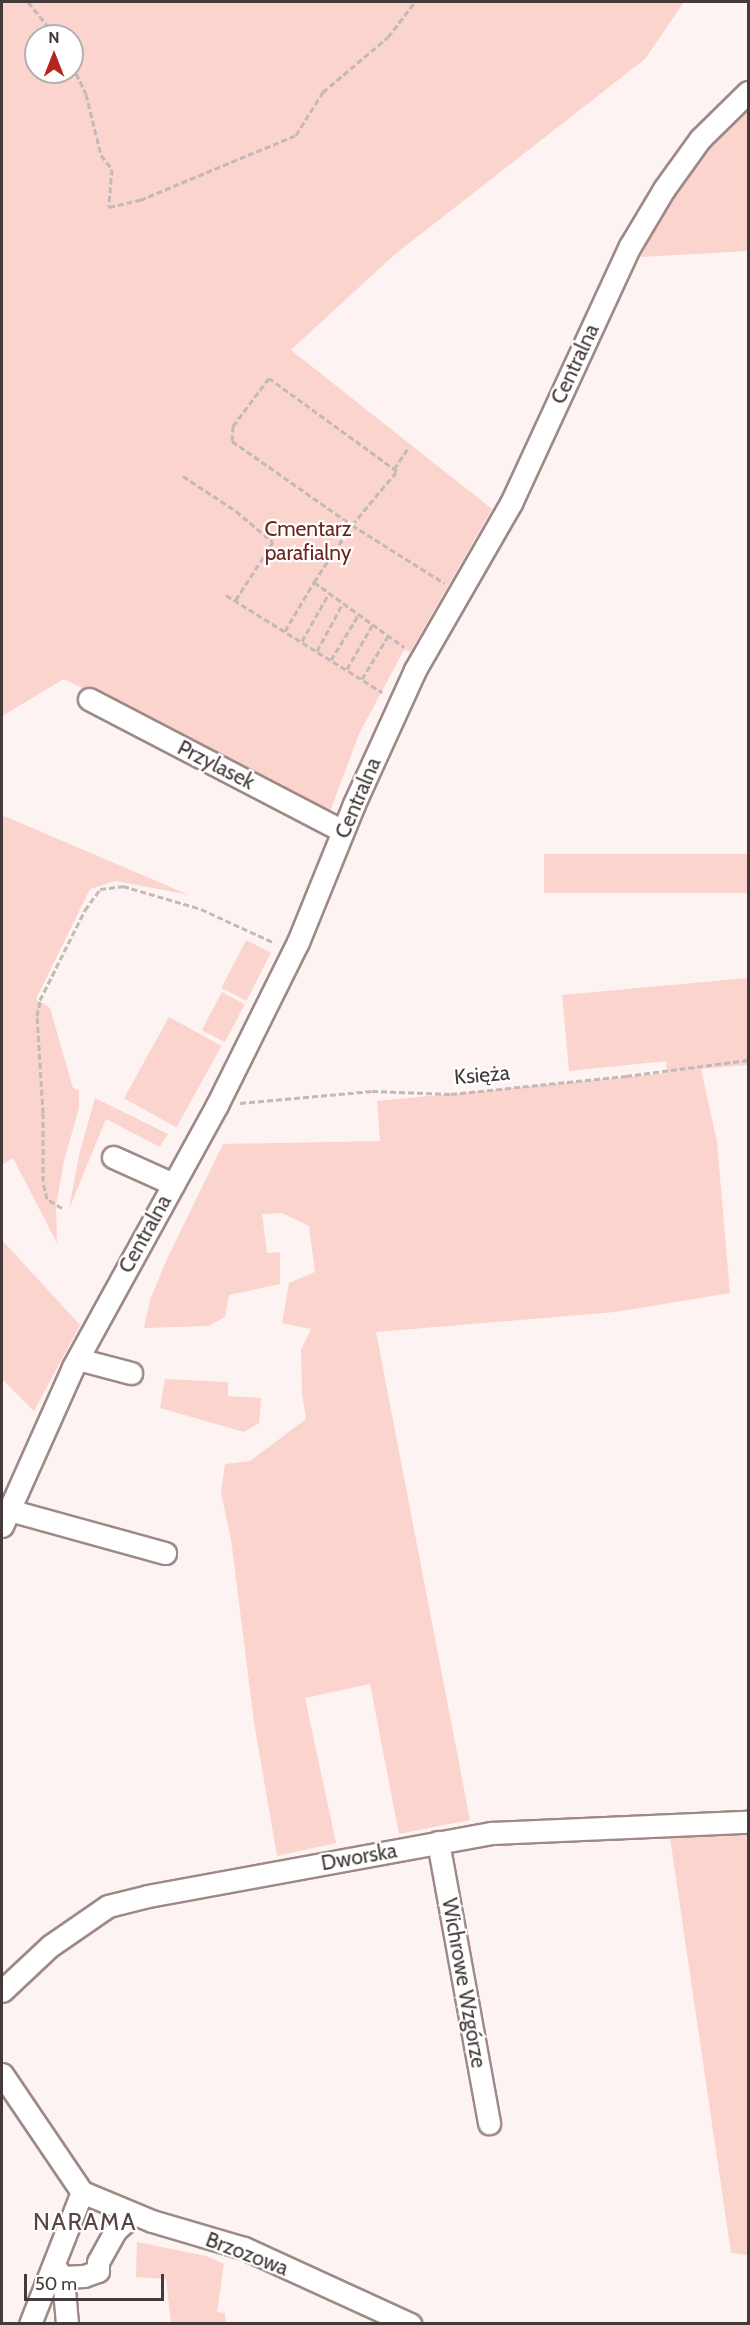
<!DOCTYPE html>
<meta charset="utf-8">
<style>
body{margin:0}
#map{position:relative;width:750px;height:2325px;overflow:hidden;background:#fdf3f2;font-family:Cabin,sans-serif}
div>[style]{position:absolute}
.green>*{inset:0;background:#fcd4ce;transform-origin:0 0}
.path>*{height:3px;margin-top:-1.5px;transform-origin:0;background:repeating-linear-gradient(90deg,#c3b9b8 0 6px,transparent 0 9px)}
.roads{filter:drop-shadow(2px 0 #9e8986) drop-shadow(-2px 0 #9e8986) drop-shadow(0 2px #9e8986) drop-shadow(0 -2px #9e8986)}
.minor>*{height:21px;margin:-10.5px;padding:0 10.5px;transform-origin:10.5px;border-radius:10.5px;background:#fff}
span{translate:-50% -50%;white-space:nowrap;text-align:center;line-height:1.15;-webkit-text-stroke:4.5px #fff;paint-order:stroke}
.street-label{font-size:21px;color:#433a39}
.park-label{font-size:21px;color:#6a251f}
.quarter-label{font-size:24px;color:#584543;letter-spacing:1.5px}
.frame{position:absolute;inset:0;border:3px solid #433a39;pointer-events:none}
.north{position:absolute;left:24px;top:24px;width:60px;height:60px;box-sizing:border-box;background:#fff;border:2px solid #b4b0b0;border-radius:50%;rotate:0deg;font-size:16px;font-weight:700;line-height:24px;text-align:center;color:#433a39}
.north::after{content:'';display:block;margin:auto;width:21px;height:27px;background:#b4251e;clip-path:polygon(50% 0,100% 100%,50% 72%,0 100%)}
.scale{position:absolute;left:24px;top:2274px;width:140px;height:27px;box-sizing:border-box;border:3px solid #433a39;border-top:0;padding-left:8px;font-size:18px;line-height:21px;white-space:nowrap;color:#433a39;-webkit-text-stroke:4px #fff;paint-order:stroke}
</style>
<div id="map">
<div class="green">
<i style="clip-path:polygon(evenodd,2px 2px,684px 2px,645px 59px,394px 255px,291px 350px,492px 509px,410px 652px,404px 650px,359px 734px,329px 814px,64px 679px,2px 716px,2px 2px,36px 36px,72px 36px,72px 72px,36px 72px,36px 36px)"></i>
<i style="clip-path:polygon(748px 105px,748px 251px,640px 257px,699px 155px)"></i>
<i style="clip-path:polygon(2px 815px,189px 895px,116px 881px,90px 889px,36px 999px,50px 1008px,73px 1088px,79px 1090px,79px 1108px,64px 1161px,56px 1205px,57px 1243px,13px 1158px,2px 1165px)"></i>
<i style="left:748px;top:854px;width:39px;height:204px;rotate:90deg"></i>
<i style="left:246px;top:940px;width:28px;height:54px;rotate:27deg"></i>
<i style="clip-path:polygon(748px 978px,748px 1065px,701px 1069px,717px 1142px,730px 1293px,615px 1312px,376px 1332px,470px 1820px,399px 1834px,370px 1684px,305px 1698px,336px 1843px,277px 1856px,254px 1722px,231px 1539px,221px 1493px,225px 1464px,250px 1461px,306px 1419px,302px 1394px,301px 1350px,311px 1329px,282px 1323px,289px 1283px,315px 1272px,309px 1226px,282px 1213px,262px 1214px,267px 1253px,280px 1252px,280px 1284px,229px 1295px,225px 1317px,209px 1326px,144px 1328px,150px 1300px,167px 1259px,223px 1144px,380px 1141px,377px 1101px,667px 1073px,666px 1061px,569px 1071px,562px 995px)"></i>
<i style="left:222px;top:992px;width:26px;height:43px;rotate:28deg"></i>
<i style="left:169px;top:1017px;width:60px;height:93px;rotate:29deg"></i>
<i style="clip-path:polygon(95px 1098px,168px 1134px,160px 1147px,106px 1119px,69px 1209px,79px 1155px)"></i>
<i style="clip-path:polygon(2px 1240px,80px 1325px,34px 1411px,2px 1379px)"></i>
<i style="clip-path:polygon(165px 1379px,228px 1382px,228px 1396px,261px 1398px,259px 1423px,244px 1432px,160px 1408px)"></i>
<i style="clip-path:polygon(748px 1828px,748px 2255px,731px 2253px,669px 1831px)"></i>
<i style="clip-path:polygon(137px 2242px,206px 2256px,224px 2264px,217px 2312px,225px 2313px,226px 2323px,171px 2323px,166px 2279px,136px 2277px)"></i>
</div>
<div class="path">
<i style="left:28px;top:2px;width:44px;rotate:50.5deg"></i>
<i style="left:72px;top:65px;width:32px;rotate:64deg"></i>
<i style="left:86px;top:94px;width:63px;rotate:76.2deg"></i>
<i style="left:101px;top:155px;width:18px;rotate:52deg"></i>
<i style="left:112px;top:169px;width:38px;rotate:95deg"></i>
<i style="left:109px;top:207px;width:32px;rotate:-13deg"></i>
<i style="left:140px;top:200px;width:169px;rotate:-22.6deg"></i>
<i style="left:296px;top:135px;width:51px;rotate:-57.9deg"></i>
<i style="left:323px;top:92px;width:85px;rotate:-40.2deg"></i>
<i style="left:388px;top:37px;width:44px;rotate:-52.4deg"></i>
<i style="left:394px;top:469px;width:27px;rotate:-56deg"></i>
<i style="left:183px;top:476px;width:64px;rotate:33.4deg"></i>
<i style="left:236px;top:511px;width:48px;rotate:40deg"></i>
<i style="left:273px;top:542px;width:70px;rotate:122.8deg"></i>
<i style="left:314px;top:582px;width:111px;rotate:35.8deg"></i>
<i style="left:226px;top:595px;width:184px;rotate:31.9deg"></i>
<i style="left:285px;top:631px;width:57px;rotate:-59.4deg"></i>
<i style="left:314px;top:582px;width:69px;rotate:-56.3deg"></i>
<i style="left:352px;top:525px;width:70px;rotate:-50.2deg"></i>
<i style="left:397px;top:471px;width:158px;rotate:-144deg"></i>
<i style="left:269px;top:378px;width:60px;rotate:126.9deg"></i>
<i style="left:233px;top:426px;width:15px;rotate:94deg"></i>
<i style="left:232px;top:441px;width:146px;rotate:35deg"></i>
<i style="left:352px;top:525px;width:109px;rotate:32.2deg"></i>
<i style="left:302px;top:641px;width:55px;rotate:-60.6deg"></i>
<i style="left:317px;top:651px;width:55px;rotate:-61.6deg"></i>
<i style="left:331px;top:660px;width:54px;rotate:-58.7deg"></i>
<i style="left:347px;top:669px;width:52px;rotate:-60deg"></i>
<i style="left:362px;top:679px;width:50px;rotate:-58.8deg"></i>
<i style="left:240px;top:1103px;width:133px;rotate:-5.2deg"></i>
<i style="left:372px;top:1091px;width:79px;rotate:2.2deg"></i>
<i style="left:451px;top:1094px;width:176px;rotate:-5.9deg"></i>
<i style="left:626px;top:1076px;width:123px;rotate:-7.5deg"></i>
<i style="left:62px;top:1208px;width:17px;rotate:-149deg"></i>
<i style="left:47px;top:1199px;width:18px;rotate:-103deg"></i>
<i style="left:43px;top:1181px;width:68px;rotate:-90deg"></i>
<i style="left:43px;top:1113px;width:97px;rotate:-93.5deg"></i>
<i style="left:37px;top:1016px;width:16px;rotate:-79deg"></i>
<i style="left:40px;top:1000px;width:101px;rotate:-63.4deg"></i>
<i style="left:85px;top:910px;width:26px;rotate:-54deg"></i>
<i style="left:100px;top:889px;width:23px;rotate:-7deg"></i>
<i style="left:123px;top:886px;width:81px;rotate:16.4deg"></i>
<i style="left:201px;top:909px;width:81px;rotate:24.7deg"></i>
</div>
<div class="roads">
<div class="minor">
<i style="left:89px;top:699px;width:286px;rotate:27.5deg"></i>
<i style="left:113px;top:1157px;width:66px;rotate:24.2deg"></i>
<i style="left:78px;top:1359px;width:55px;rotate:14.8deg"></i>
<i style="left:9px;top:1510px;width:162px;rotate:15.4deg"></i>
<i style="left:2px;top:1526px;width:174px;rotate:-65.9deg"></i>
<i style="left:73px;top:1367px;width:299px;rotate:-61.2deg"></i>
<i style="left:217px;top:1105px;width:182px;rotate:-63.6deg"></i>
<i style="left:298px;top:942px;width:149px;rotate:-67.9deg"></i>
<i style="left:354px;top:804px;width:147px;rotate:-65.5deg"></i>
<i style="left:415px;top:670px;width:193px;rotate:-60.1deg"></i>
<i style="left:511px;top:503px;width:283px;rotate:-65.2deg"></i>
<i style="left:630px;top:246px;width:66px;rotate:-59.2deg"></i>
<i style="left:664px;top:189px;width:62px;rotate:-54.2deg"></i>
<i style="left:700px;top:139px;width:67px;rotate:-44.4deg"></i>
<i style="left:438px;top:1842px;width:286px;rotate:79.7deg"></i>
<i style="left:2px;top:1991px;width:66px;rotate:-43.2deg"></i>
<i style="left:50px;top:1946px;width:70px;rotate:-34.6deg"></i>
<i style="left:108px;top:1906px;width:41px;rotate:-14deg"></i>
<i style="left:148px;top:1896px;width:349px;rotate:-10.4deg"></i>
<i style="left:491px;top:1833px;width:257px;rotate:-2.5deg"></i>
<i style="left:2px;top:2074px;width:143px;rotate:55.9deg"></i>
<i style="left:82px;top:2192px;width:76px;rotate:22.5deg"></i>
<i style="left:152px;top:2221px;width:96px;rotate:16.4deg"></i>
<i style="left:244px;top:2248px;width:183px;rotate:24.6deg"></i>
<i style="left:54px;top:2266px;width:14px;rotate:51deg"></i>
<i style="left:63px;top:2277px;width:47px;rotate:85.1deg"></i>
<i style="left:63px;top:2277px;width:21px;rotate:-3deg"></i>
<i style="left:84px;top:2276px;width:15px;rotate:-20deg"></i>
<i style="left:98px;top:2271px;width:9px;rotate:-90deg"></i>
<i style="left:98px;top:2262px;width:37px;rotate:-61deg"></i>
<i style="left:116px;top:2230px;width:24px;rotate:-42deg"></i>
<i style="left:30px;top:2324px;width:142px;rotate:-68.5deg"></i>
</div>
</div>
<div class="street-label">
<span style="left:575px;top:364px;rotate:-65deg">Centralna</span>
<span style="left:216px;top:765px;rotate:27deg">Przylasek</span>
<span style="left:358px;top:798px;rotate:-67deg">Centralna</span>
<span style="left:482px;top:1075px;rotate:-5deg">Księża</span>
<span style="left:145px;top:1234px;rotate:-61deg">Centralna</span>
<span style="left:359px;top:1857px;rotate:-10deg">Dworska</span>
<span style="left:464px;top:1983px;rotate:80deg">Wichrowe Wzgórze</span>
<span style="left:247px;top:2254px;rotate:21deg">Brzozowa</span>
</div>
<div class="park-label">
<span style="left:308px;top:541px">Cmentarz<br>parafialny</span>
</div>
<div class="quarter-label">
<span style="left:85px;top:2222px">NARAMA</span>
</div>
<div class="frame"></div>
<div class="north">N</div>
<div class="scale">50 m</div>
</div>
